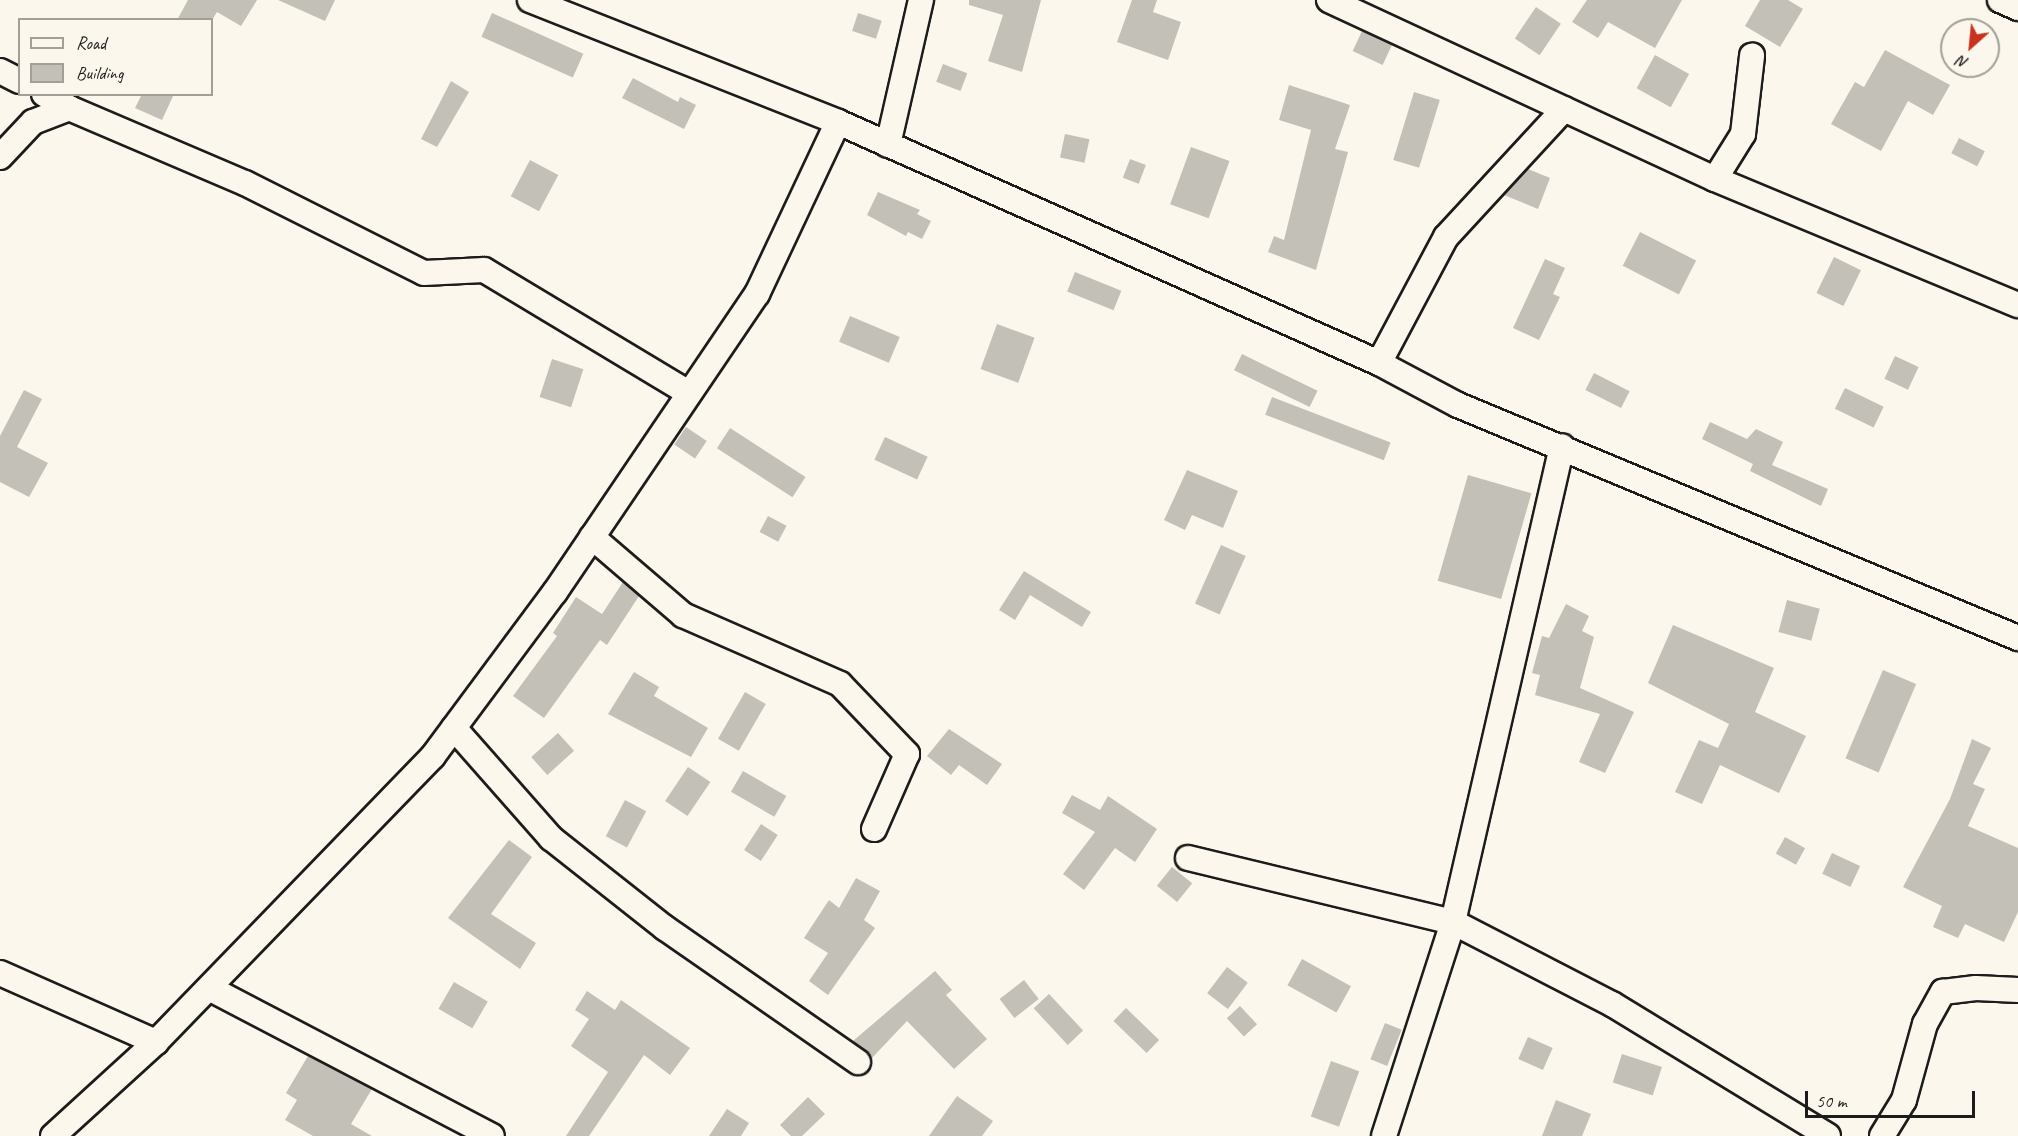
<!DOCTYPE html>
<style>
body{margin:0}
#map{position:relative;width:2018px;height:1136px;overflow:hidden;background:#fbf7ec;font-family:Caveat,sans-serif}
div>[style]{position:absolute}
.building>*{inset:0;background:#c3c0b8;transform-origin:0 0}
.roads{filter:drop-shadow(2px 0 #1c1c1c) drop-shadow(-2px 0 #1c1c1c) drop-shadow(0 2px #1c1c1c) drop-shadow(0 -2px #1c1c1c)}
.street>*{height:24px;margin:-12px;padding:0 12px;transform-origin:12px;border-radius:12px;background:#fbf7ec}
span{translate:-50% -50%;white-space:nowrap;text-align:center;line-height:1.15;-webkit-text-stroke:4.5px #fbf7ec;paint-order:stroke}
.legend{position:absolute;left:18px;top:18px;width:195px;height:78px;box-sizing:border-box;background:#fbf7ec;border:2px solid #a29f99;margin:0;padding:8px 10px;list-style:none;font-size:18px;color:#1c1c1c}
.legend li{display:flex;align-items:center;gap:12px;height:30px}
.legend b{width:30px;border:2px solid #a29f99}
.north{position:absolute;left:1940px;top:18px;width:60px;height:60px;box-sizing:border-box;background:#fbf7ec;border:2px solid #a29f99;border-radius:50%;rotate:207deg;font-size:16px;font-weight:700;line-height:24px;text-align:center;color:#1c1c1c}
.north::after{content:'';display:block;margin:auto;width:21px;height:27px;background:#c8321e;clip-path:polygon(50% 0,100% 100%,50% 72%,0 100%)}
.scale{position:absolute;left:1805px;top:1091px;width:170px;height:27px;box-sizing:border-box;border:3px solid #1c1c1c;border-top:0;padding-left:8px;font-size:18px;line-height:21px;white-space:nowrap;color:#1c1c1c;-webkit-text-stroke:4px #fbf7ec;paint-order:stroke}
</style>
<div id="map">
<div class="building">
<i style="clip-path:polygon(188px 0,257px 0,241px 26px,217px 12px,212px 20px,177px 20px)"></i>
<i style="clip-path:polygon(278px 0,335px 0,325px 21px)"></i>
<i style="clip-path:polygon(969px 0,1041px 0,1022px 72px,988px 61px,1003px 15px,969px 5px)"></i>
<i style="clip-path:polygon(1132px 0,1157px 0,1153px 12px,1181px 22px,1168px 60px,1117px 42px)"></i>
<i style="clip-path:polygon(1587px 0,1682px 0,1655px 48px,1608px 22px,1598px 38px,1572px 22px)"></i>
<i style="clip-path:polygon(1760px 0,1788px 0,1803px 9px,1780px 47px,1745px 26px)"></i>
<i style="left:1536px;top:7px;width:30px;height:38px;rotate:34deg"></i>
<i style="left:492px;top:13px;width:100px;height:26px;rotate:24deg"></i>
<i style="left:858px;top:13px;width:25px;height:19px;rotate:18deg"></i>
<i style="left:1362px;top:31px;width:33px;height:22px;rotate:25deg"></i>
<i style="clip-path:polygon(1885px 50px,1950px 85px,1933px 115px,1908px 101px,1881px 151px,1831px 124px,1855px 82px,1864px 87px)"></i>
<i style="left:1655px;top:55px;width:39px;height:38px;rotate:29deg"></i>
<i style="left:943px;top:64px;width:26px;height:19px;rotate:21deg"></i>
<i style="clip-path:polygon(633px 78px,678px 102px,680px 97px,696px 105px,684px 129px,622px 98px)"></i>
<i style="clip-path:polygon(451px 81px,469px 92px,437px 147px,421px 139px)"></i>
<i style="clip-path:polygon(1289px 85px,1350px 105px,1335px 149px,1348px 152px,1316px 270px,1268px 252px,1274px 236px,1284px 240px,1311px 130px,1279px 120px)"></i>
<i style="left:1414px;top:92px;width:27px;height:71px;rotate:17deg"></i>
<i style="clip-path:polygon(142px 94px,174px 94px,162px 120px,135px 108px)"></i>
<i style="left:1065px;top:134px;width:25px;height:24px;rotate:12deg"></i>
<i style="left:1959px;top:138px;width:29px;height:17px;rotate:27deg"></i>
<i style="left:1191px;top:147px;width:41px;height:61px;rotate:20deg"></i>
<i style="left:1130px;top:159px;width:17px;height:20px;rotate:21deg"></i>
<i style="left:530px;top:160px;width:32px;height:41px;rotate:28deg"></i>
<i style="clip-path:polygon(1528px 169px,1550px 178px,1538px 209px,1504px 195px)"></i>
<i style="clip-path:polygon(878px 192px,920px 210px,917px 214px,931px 221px,922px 239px,908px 232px,906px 236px,867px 215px)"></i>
<i style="left:1640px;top:232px;width:63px;height:38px;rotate:27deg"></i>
<i style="left:1834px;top:257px;width:30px;height:40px;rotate:26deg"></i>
<i style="clip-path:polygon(1545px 259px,1565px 268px,1553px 294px,1560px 297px,1539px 340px,1513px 328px)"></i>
<i style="left:1075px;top:272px;width:50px;height:21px;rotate:22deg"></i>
<i style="left:850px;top:316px;width:54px;height:28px;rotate:23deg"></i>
<i style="left:997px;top:324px;width:40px;height:48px;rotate:20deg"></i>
<i style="left:1242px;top:354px;width:84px;height:18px;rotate:26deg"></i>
<i style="left:1895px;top:356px;width:26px;height:25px;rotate:25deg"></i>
<i style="left:552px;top:359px;width:33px;height:40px;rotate:18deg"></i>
<i style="left:1594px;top:373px;width:40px;height:19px;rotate:27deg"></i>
<i style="left:1845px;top:388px;width:43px;height:23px;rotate:26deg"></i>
<i style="clip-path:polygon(24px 390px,42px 399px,17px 447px,48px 463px,29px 497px,0 482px,0 436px)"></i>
<i style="left:1272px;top:397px;width:127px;height:19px;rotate:21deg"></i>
<i style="clip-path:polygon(1710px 422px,1747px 439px,1756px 429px,1783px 442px,1772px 465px,1828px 489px,1821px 506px,1750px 471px,1753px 464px,1702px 439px)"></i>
<i style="left:686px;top:427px;width:25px;height:21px;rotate:34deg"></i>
<i style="left:730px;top:428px;width:90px;height:24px;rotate:33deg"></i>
<i style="left:885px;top:437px;width:47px;height:25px;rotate:25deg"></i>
<i style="clip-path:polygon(1187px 470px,1238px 491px,1223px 528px,1192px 515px,1185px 530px,1164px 520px)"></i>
<i style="left:1468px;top:475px;width:66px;height:110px;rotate:16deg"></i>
<i style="left:768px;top:516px;width:21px;height:18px;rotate:28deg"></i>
<i style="left:1221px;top:545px;width:27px;height:64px;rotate:24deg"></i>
<i style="clip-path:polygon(1024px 571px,1091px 612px,1082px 627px,1030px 595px,1015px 620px,999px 610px)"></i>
<i style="clip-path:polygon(623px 582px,639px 596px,607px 645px,600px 640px,544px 718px,513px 696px,557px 636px,553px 633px,576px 597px,602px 614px)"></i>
<i style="left:1787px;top:600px;width:34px;height:33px;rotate:15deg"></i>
<i style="clip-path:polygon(1566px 604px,1589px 616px,1582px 631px,1594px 637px,1580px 688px,1634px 712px,1605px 773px,1579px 762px,1600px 714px,1535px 695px,1540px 675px,1532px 673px,1542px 636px,1549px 638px)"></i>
<i style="clip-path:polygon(1673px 625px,1774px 668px,1755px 712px,1806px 736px,1779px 793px,1720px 765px,1702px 804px,1675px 792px,1699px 740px,1718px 748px,1729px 724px,1648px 683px)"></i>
<i style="left:1883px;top:670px;width:36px;height:96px;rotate:23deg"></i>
<i style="clip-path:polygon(634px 672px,659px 687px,654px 696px,708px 728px,691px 757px,608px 714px)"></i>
<i style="left:745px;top:692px;width:24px;height:54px;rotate:30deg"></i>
<i style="clip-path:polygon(949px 729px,1002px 764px,987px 785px,959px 765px,951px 775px,927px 756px)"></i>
<i style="left:558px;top:733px;width:24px;height:36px;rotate:48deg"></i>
<i style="clip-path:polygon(1972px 739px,1991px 748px,1973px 784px,1985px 789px,1968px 826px,2018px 848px,2018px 912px,2004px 942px,1965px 924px,1958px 938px,1933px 927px,1942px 906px,1903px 887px,1950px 799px)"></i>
<i style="left:688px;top:767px;width:27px;height:41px;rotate:34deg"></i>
<i style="left:743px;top:771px;width:50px;height:24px;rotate:30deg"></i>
<i style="clip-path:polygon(1072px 795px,1100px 810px,1108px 796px,1157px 829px,1135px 862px,1115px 848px,1084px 890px,1063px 874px,1095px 832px,1062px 813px)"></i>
<i style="left:625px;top:800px;width:24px;height:41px;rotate:28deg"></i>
<i style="left:761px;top:824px;width:20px;height:31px;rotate:33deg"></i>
<i style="left:1785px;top:837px;width:23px;height:19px;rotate:29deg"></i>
<i style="clip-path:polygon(509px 840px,532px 857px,491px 914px,536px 943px,520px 969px,448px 918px)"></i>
<i style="left:1832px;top:853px;width:31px;height:23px;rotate:25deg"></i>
<i style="left:1172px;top:867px;width:26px;height:24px;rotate:39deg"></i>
<i style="clip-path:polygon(856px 878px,880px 891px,864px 920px,875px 928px,828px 995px,809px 981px,828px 953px,804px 938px,829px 900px,839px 908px)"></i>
<i style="left:1302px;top:959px;width:56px;height:30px;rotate:29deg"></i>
<i style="left:1227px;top:967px;width:26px;height:33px;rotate:37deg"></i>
<i style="clip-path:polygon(935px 971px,952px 990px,946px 995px,987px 1039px,954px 1069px,907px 1021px,871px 1059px,853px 1041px)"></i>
<i style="left:1024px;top:980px;width:24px;height:31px;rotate:52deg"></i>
<i style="left:454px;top:982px;width:39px;height:31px;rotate:30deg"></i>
<i style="clip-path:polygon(587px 991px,615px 1010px,621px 1000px,690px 1048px,670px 1075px,644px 1055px,589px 1136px,566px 1136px,608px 1072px,571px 1046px,589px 1019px,575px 1010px)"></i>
<i style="left:1049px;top:994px;width:50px;height:21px;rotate:47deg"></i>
<i style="left:1240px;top:1006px;width:25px;height:18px;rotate:47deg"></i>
<i style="left:1126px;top:1008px;width:46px;height:18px;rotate:44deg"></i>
<i style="left:1385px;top:1023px;width:18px;height:39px;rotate:22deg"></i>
<i style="left:1528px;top:1037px;width:27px;height:24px;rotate:24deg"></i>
<i style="left:1622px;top:1054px;width:42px;height:30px;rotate:18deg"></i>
<i style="clip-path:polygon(308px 1056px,372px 1089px,351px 1124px,372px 1136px,313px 1136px,285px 1120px,297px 1100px,286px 1093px)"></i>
<i style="left:1331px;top:1061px;width:30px;height:59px;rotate:20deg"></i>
<i style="clip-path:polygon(957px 1096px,993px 1121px,982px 1136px,929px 1136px)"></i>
<i style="clip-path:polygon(808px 1097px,825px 1114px,802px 1136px,791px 1136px,780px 1125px)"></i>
<i style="clip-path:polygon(1556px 1100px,1591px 1114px,1582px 1136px,1542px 1136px)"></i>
<i style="clip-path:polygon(727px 1109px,749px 1123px,741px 1136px,709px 1136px)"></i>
</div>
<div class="roads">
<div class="street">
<i style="left:530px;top:0;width:331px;rotate:21.6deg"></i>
<i style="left:838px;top:122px;width:592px;rotate:24.01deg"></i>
<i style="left:1379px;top:363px;width:89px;rotate:28deg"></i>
<i style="left:1458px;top:405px;width:607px;rotate:22.59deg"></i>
<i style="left:1329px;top:0;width:425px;rotate:24.9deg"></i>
<i style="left:1715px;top:179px;width:328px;rotate:22.6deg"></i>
<i style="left:2000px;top:0;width:20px;rotate:24deg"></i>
<i style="left:0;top:71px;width:22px;rotate:27deg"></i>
<i style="left:44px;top:94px;width:29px;rotate:29deg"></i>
<i style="left:888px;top:145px;width:149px;rotate:-77.2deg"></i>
<i style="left:0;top:157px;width:48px;rotate:-46.7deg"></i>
<i style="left:33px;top:122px;width:39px;rotate:-21deg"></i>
<i style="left:69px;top:108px;width:191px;rotate:23.1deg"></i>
<i style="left:245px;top:183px;width:200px;rotate:26.7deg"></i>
<i style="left:424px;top:273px;width:60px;rotate:-2.9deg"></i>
<i style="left:484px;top:270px;width:239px;rotate:31deg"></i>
<i style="left:1715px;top:179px;width:53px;rotate:-58.1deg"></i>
<i style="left:1743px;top:134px;width:79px;rotate:-83.4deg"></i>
<i style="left:1379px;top:363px;width:143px;rotate:-62deg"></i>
<i style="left:1446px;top:237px;width:174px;rotate:-47.3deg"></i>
<i style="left:592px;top:537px;width:120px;rotate:40.6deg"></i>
<i style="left:683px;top:615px;width:171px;rotate:23.7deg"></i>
<i style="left:840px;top:684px;width:97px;rotate:46.3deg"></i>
<i style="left:907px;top:754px;width:82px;rotate:113.7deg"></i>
<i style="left:454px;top:728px;width:147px;rotate:48.6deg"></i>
<i style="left:551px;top:838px;width:145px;rotate:38.3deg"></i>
<i style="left:665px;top:928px;width:235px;rotate:34.8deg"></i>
<i style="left:1188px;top:858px;width:273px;rotate:13.6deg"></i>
<i style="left:1453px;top:922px;width:179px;rotate:27.3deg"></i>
<i style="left:1612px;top:1004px;width:253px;rotate:31.4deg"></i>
<i style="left:0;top:973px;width:171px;rotate:23.9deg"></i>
<i style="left:209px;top:988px;width:319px;rotate:27.6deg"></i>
<i style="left:53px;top:1136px;width:139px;rotate:-42.4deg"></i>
<i style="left:156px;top:1042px;width:398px;rotate:-45.9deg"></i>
<i style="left:433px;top:756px;width:204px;rotate:-53.4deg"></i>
<i style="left:555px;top:592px;width:360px;rotate:-55.9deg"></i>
<i style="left:757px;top:294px;width:190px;rotate:-64.8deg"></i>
<i style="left:1384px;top:1136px;width:225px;rotate:-72.1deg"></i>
<i style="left:1453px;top:922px;width:488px;rotate:-77.1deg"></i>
<i style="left:1882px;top:1136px;width:42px;rotate:-58.6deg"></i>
<i style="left:1904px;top:1100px;width:79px;rotate:-74.6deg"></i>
<i style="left:1925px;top:1024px;width:37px;rotate:-61deg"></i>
<i style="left:1943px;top:992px;width:33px;rotate:-7deg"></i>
<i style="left:1976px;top:988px;width:42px;rotate:2.7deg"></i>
</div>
</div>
<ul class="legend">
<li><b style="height:8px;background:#fbf7ec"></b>Road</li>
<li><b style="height:16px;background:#c3c0b8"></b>Building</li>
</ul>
<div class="north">N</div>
<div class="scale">50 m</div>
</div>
